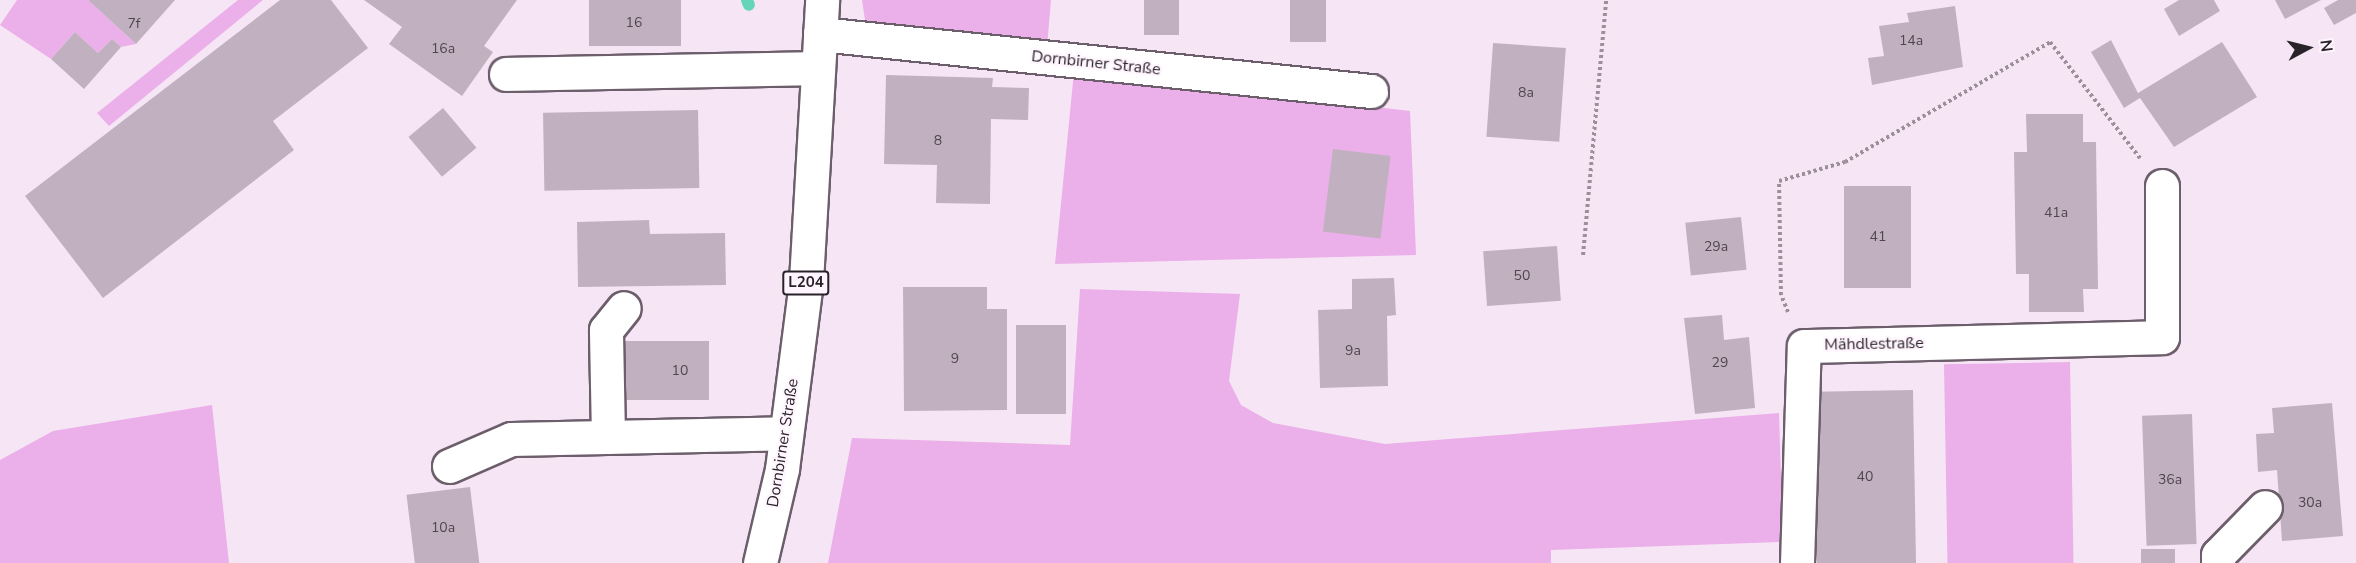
<!DOCTYPE html>
<meta charset="utf-8">
<style>
body{margin:0}
#map{position:relative;width:2356px;height:563px;overflow:hidden;background:#f6e6f5;font-family:"Nunito Sans",sans-serif}
div>[style]{position:absolute}
.green>*{inset:0;background:#ebafe9;transform-origin:0 0}
.stream>*{height:12px;margin:-6px;padding:0 6px;transform-origin:6px;border-radius:6px;background:#64d5b8}
.building>*{inset:0;background:#c1b1c0;transform-origin:0 0}
.path>*{height:4px;margin-top:-2px;transform-origin:0;background:repeating-linear-gradient(90deg,#9b8f9a 0 3px,transparent 0 6px)}
.roads{filter:drop-shadow(2px 0 #6c5e6b) drop-shadow(-2px 0 #6c5e6b) drop-shadow(0 2px #6c5e6b) drop-shadow(0 -2px #6c5e6b)}
.minor>*{height:33px;margin:-16.5px;padding:0 16.5px;transform-origin:16.5px;border-radius:16.5px;background:#fff}
.major>*{height:33px;margin:-16.5px;padding:0 16.5px;transform-origin:16.5px;border-radius:16.5px;background:#fff}
span{translate:-50% -50%;white-space:nowrap;text-align:center;line-height:1.15;-webkit-text-stroke:4.5px #fff5fe;paint-order:stroke}
.number-label{font-size:14px;color:#4f464f}
.number-label span{-webkit-text-stroke-width:0}
.shield-label span{padding:2px 4px;background:#fff5fe;border:2px solid;border-radius:4px;-webkit-text-stroke-width:0}
.shield-label{font-size:15px;color:#292329;font-weight:700}
.street-label{font-size:16px;color:#292329}
.north{position:absolute;left:2278px;top:18px;width:60px;height:60px;-webkit-text-stroke:4px #fff5fe;paint-order:stroke;rotate:83deg;font-size:16px;font-weight:700;line-height:24px;text-align:center;color:#292329}
.north::after{content:'';display:block;margin:auto;width:21px;height:27px;background:#292329;clip-path:polygon(50% 0,100% 100%,50% 72%,0 100%)}
</style>
<div id="map">
<div class="green">
<i style="clip-path:polygon(17px 0,88px 0,136px 44px,121px 47px,112px 39px,98px 53px,75px 32px,51px 59px,0 25px)"></i>
<i style="clip-path:polygon(238px 0,263px 0,109px 126px,97px 113px)"></i>
<i style="clip-path:polygon(862px 0,1051px 0,1047px 47px,876px 27px,865px 20px)"></i>
<i style="clip-path:polygon(1074px 72px,1410px 111px,1416px 255px,1055px 264px)"></i>
<i style="clip-path:polygon(1080px 289px,1240px 294px,1229px 381px,1241px 405px,1273px 423px,1385px 444px,1779px 413px,1783px 542px,1551px 550px,1551px 563px,828px 563px,852px 438px,1070px 445px)"></i>
<i style="left:2070px;top:362px;width:201px;height:126px;rotate:89deg"></i>
<i style="clip-path:polygon(212px 405px,229px 563px,0 563px,0 460px,53px 431px)"></i>
</div>
<div class="stream">
<i style="left:747px;top:0;width:5px;rotate:68deg"></i>
</div>
<div class="building">
<i style="clip-path:polygon(88px 0,175px 0,136px 44px)"></i>
<i style="clip-path:polygon(280px 0,331px 0,368px 48px,273px 121px,294px 150px,103px 298px,25px 196px)"></i>
<i style="clip-path:polygon(364px 0,517px 0,484px 46px,493px 52px,462px 96px,389px 44px,402px 27px)"></i>
<i style="left:589px;top:0;width:92px;height:46px"></i>
<i style="left:1144px;top:0;width:35px;height:35px"></i>
<i style="left:1290px;top:0;width:36px;height:42px"></i>
<i style="clip-path:polygon(2179px 0,2214px 0,2220px 11px,2179px 36px,2164px 9px)"></i>
<i style="clip-path:polygon(2275px 0,2321px 0,2285px 19px)"></i>
<i style="clip-path:polygon(2338px 0,2356px 0,2356px 13px,2334px 25px,2324px 8px)"></i>
<i style="clip-path:polygon(1955px 6px,1963px 67px,1872px 85px,1868px 58px,1884px 56px,1879px 26px,1909px 22px,1907px 13px)"></i>
<i style="clip-path:polygon(75px 32px,98px 53px,112px 39px,121px 47px,84px 89px,51px 59px)"></i>
<i style="clip-path:polygon(2111px 40px,2138px 93px,2222px 42px,2257px 97px,2174px 147px,2140px 98px,2124px 108px,2091px 52px)"></i>
<i style="left:1493px;top:43px;width:73px;height:94px;rotate:4deg"></i>
<i style="clip-path:polygon(886px 75px,993px 78px,992px 87px,1029px 88px,1028px 120px,991px 119px,990px 204px,936px 203px,937px 165px,884px 164px)"></i>
<i style="left:443px;top:108px;width:52px;height:45px;rotate:50deg"></i>
<i style="left:698px;top:110px;width:78px;height:155px;rotate:89deg"></i>
<i style="clip-path:polygon(2026px 114px,2083px 114px,2083px 142px,2096px 142px,2098px 289px,2083px 289px,2084px 312px,2029px 312px,2029px 274px,2016px 274px,2014px 152px,2027px 152px)"></i>
<i style="left:1333px;top:149px;width:58px;height:83px;rotate:7deg"></i>
<i style="left:1844px;top:186px;width:67px;height:102px"></i>
<i style="left:1741px;top:217px;width:53px;height:56px;rotate:84deg"></i>
<i style="clip-path:polygon(649px 220px,650px 234px,725px 233px,726px 285px,578px 287px,577px 222px)"></i>
<i style="left:1557px;top:246px;width:55px;height:74px;rotate:86deg"></i>
<i style="clip-path:polygon(1394px 278px,1396px 315px,1387px 316px,1388px 386px,1320px 388px,1318px 310px,1352px 309px,1352px 279px)"></i>
<i style="clip-path:polygon(903px 287px,987px 287px,987px 309px,1007px 309px,1007px 410px,904px 411px)"></i>
<i style="clip-path:polygon(1722px 315px,1724px 340px,1749px 337px,1755px 408px,1695px 414px,1684px 318px)"></i>
<i style="left:1016px;top:325px;width:50px;height:89px"></i>
<i style="left:624px;top:341px;width:85px;height:59px"></i>
<i style="left:1913px;top:390px;width:173px;height:99px;rotate:89deg"></i>
<i style="clip-path:polygon(2332px 403px,2343px 536px,2282px 541px,2277px 470px,2258px 472px,2256px 434px,2274px 433px,2272px 408px)"></i>
<i style="left:2192px;top:414px;width:130px;height:50px;rotate:88deg"></i>
<i style="left:470px;top:487px;width:77px;height:64px;rotate:83deg"></i>
<i style="left:2175px;top:549px;width:14px;height:34px;rotate:90deg"></i>
</div>
<div class="path">
<i style="left:1583px;top:255px;width:256px;rotate:-84.8deg"></i>
<i style="left:1788px;top:312px;width:18px;rotate:-112deg"></i>
<i style="left:1781px;top:295px;width:114px;rotate:-91deg"></i>
<i style="left:1779px;top:181px;width:69px;rotate:-16.1deg"></i>
<i style="left:1845px;top:162px;width:238px;rotate:-30.3deg"></i>
<i style="left:2050px;top:42px;width:147px;rotate:52.2deg"></i>
</div>
<div class="roads">
<div class="minor">
<i style="left:820px;top:34px;width:554px;rotate:5.91deg"></i>
<i style="left:506px;top:74px;width:312px;rotate:-1.1deg"></i>
<i style="left:608px;top:437px;width:107px;rotate:-91.1deg"></i>
<i style="left:606px;top:330px;width:28px;rotate:-51deg"></i>
<i style="left:449px;top:466px;width:68px;rotate:-23.5deg"></i>
<i style="left:511px;top:439px;width:275px;rotate:-1.2deg"></i>
<i style="left:1797px;top:563px;width:217px;rotate:-88.2deg"></i>
<i style="left:1804px;top:346px;width:358px;rotate:-1.4deg"></i>
<i style="left:2162px;top:337px;width:151px;rotate:-90deg"></i>
<i style="left:2218px;top:563px;width:8px;rotate:-90deg"></i>
<i style="left:2218px;top:555px;width:67px;rotate:-45.6deg"></i>
</div>
<div class="major">
<i style="left:760px;top:563px;width:97px;rotate:-76.8deg"></i>
<i style="left:782px;top:469px;width:190px;rotate:-82.7deg"></i>
<i style="left:806px;top:281px;width:281px;rotate:-86.7deg"></i>
</div>
</div>
<div class="number-label">
<span style="left:634px;top:23px">16</span>
<span style="left:134px;top:24px">7f</span>
<span style="left:1911px;top:41px">14a</span>
<span style="left:443px;top:49px">16a</span>
<span style="left:1526px;top:93px">8a</span>
<span style="left:938px;top:141px">8</span>
<span style="left:2056px;top:213px">41a</span>
<span style="left:1878px;top:237px">41</span>
<span style="left:1716px;top:247px">29a</span>
<span style="left:1522px;top:276px">50</span>
<span style="left:1353px;top:351px">9a</span>
<span style="left:955px;top:359px">9</span>
<span style="left:1720px;top:363px">29</span>
<span style="left:680px;top:371px">10</span>
<span style="left:1865px;top:477px">40</span>
<span style="left:2170px;top:480px">36a</span>
<span style="left:2310px;top:503px">30a</span>
<span style="left:443px;top:528px">10a</span>
</div>
<div class="shield-label">
<span style="left:806px;top:283px">L204</span>
</div>
<div class="street-label">
<span style="left:1096px;top:63px;rotate:6deg">Dornbirner Straße</span>
<span style="left:1874px;top:344px;rotate:-1deg">Mähdlestraße</span>
<span style="left:783px;top:443px;rotate:-81deg">Dornbirner Straße</span>
</div>
<div class="north">N</div>
</div>
